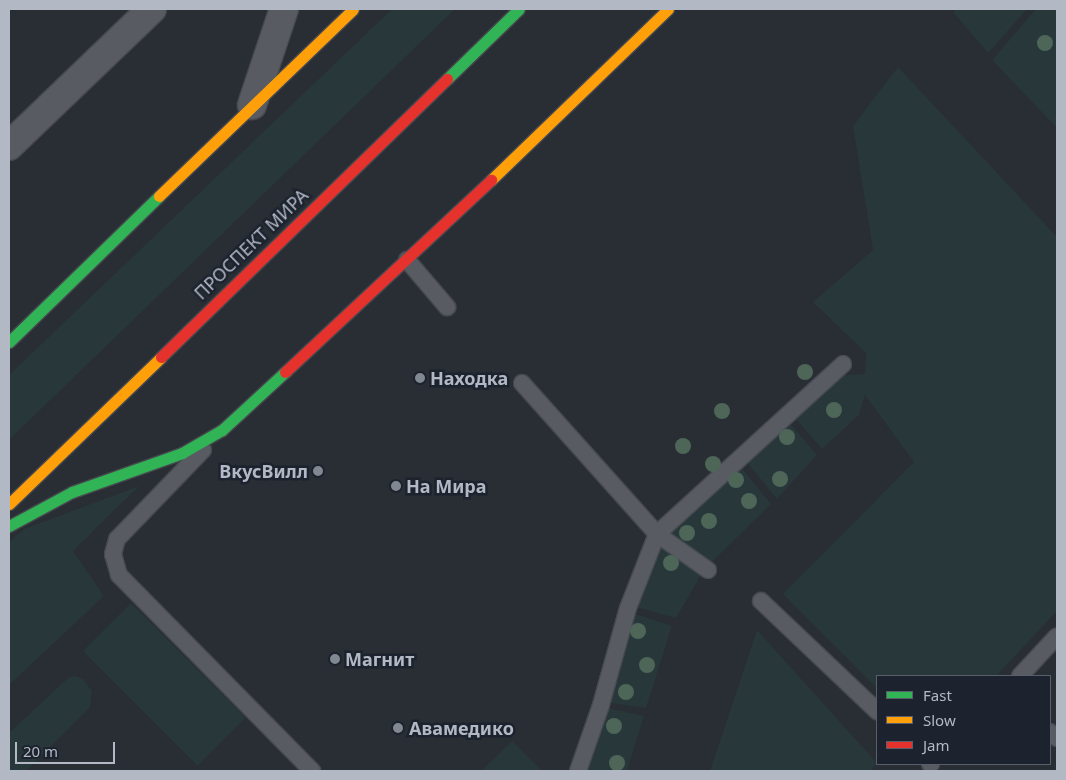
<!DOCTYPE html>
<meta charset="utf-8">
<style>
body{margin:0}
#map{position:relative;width:1066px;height:780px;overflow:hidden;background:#292d34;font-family:"Noto Sans",sans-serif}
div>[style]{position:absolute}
.green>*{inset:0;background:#27373a;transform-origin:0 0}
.roads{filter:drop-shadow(1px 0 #46494f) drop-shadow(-1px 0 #46494f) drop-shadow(0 1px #46494f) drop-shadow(0 -1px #46494f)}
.lane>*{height:16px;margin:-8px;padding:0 8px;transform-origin:8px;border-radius:8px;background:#585b62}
.street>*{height:28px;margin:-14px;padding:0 14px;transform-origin:14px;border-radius:14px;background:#585b62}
.fast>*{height:11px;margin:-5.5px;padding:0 5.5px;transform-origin:5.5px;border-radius:5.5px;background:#30b455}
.slow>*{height:11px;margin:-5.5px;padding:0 5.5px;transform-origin:5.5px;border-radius:5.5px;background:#ff9f0a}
.jam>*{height:11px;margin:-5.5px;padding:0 5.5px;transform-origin:5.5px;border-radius:5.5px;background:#e5322d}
.trees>*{width:16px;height:16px;margin:-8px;border-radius:50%;background:#4d6658}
.dots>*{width:14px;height:14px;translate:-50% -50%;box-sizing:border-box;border:2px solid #1d232e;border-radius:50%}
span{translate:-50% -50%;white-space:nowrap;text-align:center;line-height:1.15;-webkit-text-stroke:5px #1d232e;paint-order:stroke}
.street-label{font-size:18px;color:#b2b9c5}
.poi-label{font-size:18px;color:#b2b9c5;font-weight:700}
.left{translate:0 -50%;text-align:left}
.right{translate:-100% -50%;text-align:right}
.frame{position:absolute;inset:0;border:10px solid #b2b9c5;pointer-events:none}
.legend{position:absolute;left:876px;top:675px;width:175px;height:90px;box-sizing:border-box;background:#1d232e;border:1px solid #595f6a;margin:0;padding:6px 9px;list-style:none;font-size:15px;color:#b2b9c5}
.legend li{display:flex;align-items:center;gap:10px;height:25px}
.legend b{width:25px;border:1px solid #595f6a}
.scale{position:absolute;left:15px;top:742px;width:100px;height:22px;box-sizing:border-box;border:2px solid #b2b9c5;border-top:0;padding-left:6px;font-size:15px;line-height:18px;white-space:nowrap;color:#b2b9c5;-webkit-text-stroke:4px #1d232e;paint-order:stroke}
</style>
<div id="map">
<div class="green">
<i style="clip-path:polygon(392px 9px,455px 9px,9px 440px,9px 375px)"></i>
<i style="clip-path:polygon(957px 9px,1027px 9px,988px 53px,953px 12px)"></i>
<i style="clip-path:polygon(1036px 9px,1057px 9px,1057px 128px,992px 60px)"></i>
<i style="clip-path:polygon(898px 67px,1057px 237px,1057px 611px,996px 676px,877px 676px,877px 688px,783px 594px,914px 462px,865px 395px,859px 415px,822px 449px,794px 417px,834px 376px,865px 374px,866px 353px,813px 302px,873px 250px,853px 126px)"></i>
<i style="clip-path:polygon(788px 421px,817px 455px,777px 499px,745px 460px)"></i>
<i style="clip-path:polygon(740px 466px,771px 504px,708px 566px,662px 534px)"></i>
<i style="clip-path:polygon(139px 486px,73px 551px,104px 596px,9px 685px,9px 542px,24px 529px)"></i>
<i style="clip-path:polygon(659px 539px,704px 570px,676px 618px,632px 606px)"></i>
<i style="left:131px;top:603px;width:162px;height:68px;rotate:45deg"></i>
<i style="clip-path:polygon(630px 612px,672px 626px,646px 708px,605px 702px)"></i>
<i style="clip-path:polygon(757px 630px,877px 763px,870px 771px,710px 771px)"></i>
<i style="clip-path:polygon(76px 676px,83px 679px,92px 691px,90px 707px,26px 771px,9px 771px,9px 733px,69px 677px)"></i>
<i style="clip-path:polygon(603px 707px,644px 716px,627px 771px,582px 771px)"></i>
<i style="clip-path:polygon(512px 741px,542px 771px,481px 771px)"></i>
</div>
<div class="roads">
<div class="lane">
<i style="left:407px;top:260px;width:62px;rotate:49.6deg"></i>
<i style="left:522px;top:383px;width:203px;rotate:48.2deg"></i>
<i style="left:657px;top:534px;width:79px;rotate:111.4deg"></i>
<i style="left:628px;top:608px;width:101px;rotate:105.6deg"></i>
<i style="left:601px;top:705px;width:70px;rotate:109.2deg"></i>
<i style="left:203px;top:450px;width:124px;rotate:134deg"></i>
<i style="left:117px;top:539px;width:16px;rotate:105deg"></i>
<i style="left:113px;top:554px;width:22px;rotate:74deg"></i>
<i style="left:119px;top:575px;width:275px;rotate:45.4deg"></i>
<i style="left:708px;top:570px;width:62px;rotate:-144.8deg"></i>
<i style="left:657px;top:534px;width:252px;rotate:-42.4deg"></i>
<i style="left:761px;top:601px;width:160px;rotate:43.5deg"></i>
<i style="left:1020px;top:676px;width:54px;rotate:-47.2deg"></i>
<i style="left:1050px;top:732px;width:9px;rotate:41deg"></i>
<i style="left:930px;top:764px;width:1px"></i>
</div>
<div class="street">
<i style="left:252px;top:105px;width:101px;rotate:-71.6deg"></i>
<i style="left:9px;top:146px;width:198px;rotate:-43.8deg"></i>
</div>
<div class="fast">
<i style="left:447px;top:79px;width:100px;rotate:-44.2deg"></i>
<i style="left:9px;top:342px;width:209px;rotate:-44.2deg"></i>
<i style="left:9px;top:526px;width:72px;rotate:-28.4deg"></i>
<i style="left:72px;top:492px;width:117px;rotate:-19.5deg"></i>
<i style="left:182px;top:453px;width:46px;rotate:-29.9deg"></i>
<i style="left:222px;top:430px;width:86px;rotate:-42.6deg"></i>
</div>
<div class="slow">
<i style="left:491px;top:180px;width:246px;rotate:-44deg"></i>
<i style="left:159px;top:196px;width:269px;rotate:-43.9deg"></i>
<i style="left:9px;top:504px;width:211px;rotate:-44deg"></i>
</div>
<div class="jam">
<i style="left:161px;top:357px;width:399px;rotate:-44.2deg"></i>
<i style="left:285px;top:372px;width:282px;rotate:-43deg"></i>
</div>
</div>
<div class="trees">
<i style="left:1045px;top:43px"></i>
<i style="left:805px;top:372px"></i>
<i style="left:834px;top:410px"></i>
<i style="left:722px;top:411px"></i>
<i style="left:787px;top:437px"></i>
<i style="left:683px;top:446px"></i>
<i style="left:713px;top:464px"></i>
<i style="left:780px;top:479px"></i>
<i style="left:736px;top:480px"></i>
<i style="left:749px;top:501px"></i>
<i style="left:709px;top:521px"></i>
<i style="left:687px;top:533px"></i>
<i style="left:671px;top:563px"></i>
<i style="left:638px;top:631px"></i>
<i style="left:647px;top:665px"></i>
<i style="left:626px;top:692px"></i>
<i style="left:614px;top:726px"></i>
<i style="left:617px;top:763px"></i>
</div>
<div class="dots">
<i style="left:420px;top:378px;background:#828892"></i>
<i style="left:318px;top:471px;background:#828892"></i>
<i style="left:396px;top:486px;background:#828892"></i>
<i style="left:335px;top:659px;background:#828892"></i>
<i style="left:398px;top:728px;background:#828892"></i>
</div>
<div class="street-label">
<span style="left:251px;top:244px;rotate:-44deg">ПРОСПЕКТ МИРА</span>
</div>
<div class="poi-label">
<span class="left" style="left:430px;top:378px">Находка</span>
<span class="right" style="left:308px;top:471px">ВкусВилл</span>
<span class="left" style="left:406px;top:486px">На Мира</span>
<span class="left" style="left:345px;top:659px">Магнит</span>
<span class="left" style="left:409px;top:728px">Авамедико</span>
</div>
<div class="frame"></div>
<ul class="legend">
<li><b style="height:6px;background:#30b455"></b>Fast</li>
<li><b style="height:6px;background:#ff9f0a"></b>Slow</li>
<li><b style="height:6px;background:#e5322d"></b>Jam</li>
</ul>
<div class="scale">20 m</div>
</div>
